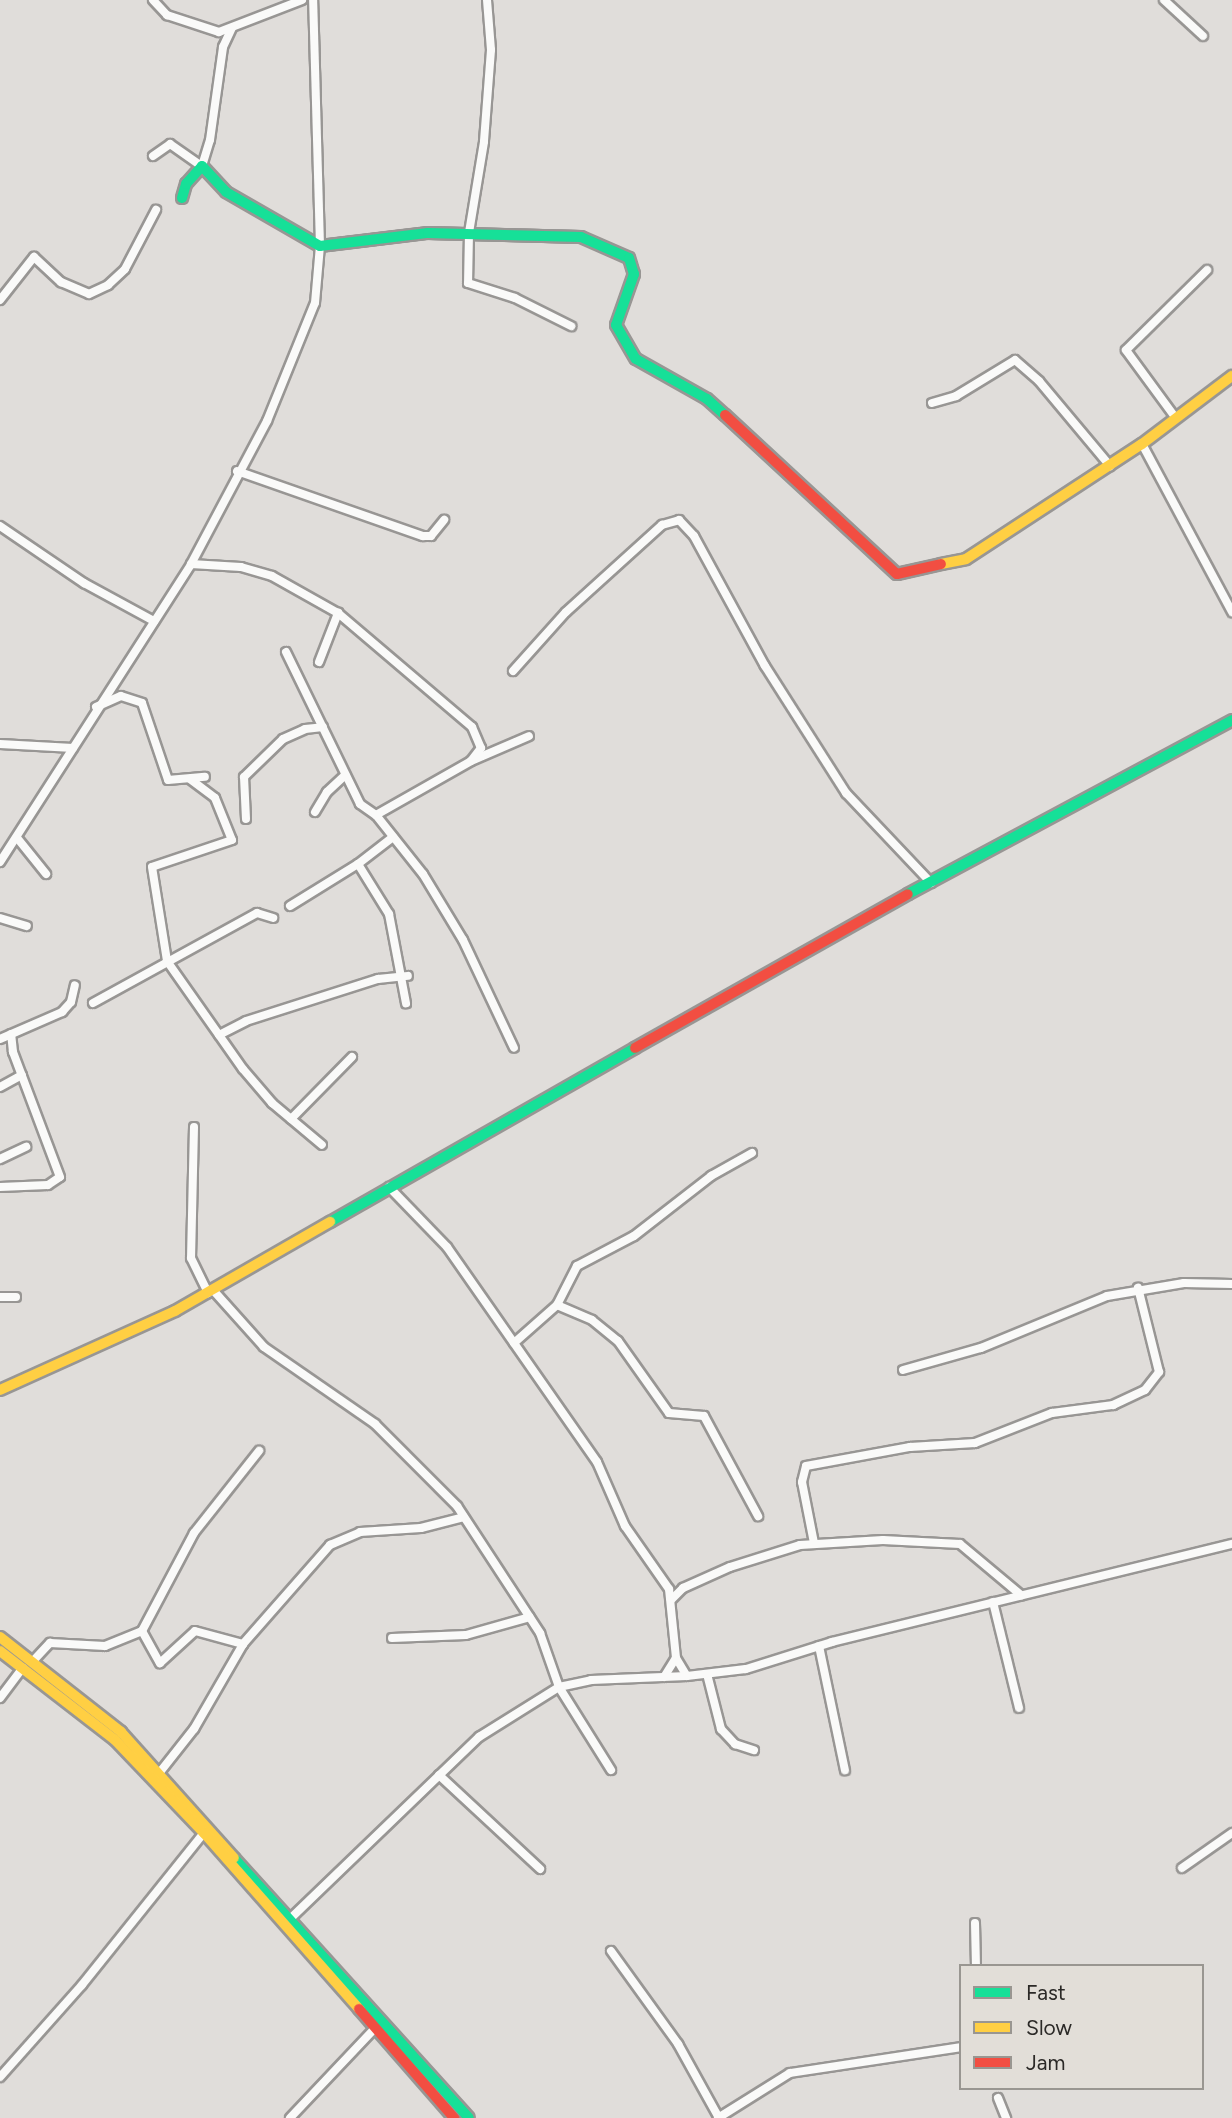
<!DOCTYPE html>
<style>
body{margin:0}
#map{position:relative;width:1232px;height:2118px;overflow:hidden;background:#e0ddda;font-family:Figtree,sans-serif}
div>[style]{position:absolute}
.roads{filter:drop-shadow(2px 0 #989694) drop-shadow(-2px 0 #989694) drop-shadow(0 2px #989694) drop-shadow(0 -2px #989694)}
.street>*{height:8px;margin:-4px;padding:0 4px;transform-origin:4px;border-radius:4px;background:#fafaf9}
.fast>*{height:10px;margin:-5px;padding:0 5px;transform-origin:5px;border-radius:5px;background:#16e098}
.slow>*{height:10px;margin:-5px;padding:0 5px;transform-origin:5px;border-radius:5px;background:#ffcf43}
.jam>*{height:10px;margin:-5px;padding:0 5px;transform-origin:5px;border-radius:5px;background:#f24e42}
span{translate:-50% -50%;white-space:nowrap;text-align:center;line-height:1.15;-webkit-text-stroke:7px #e2ded8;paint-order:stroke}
.legend{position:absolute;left:959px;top:1964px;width:245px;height:126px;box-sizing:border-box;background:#e2ded8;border:2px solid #999691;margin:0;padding:9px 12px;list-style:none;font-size:21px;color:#2b2927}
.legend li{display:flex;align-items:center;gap:14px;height:35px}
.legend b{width:35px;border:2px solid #999691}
</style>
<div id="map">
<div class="roads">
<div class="street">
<i style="left:153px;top:0;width:21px;rotate:47deg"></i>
<i style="left:167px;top:15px;width:55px;rotate:18.1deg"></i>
<i style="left:219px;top:32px;width:89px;rotate:-21.1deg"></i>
<i style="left:487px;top:0;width:50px;rotate:85.4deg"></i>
<i style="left:491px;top:50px;width:92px;rotate:94.4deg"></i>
<i style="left:484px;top:142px;width:92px;rotate:99.4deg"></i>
<i style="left:469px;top:233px;width:50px;rotate:91.1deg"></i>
<i style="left:468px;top:283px;width:49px;rotate:17.7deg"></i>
<i style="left:515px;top:298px;width:63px;rotate:26.6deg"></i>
<i style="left:1164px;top:0;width:53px;rotate:42.7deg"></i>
<i style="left:153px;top:156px;width:21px;rotate:-35deg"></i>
<i style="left:170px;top:144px;width:39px;rotate:35deg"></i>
<i style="left:202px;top:166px;width:27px;rotate:-73deg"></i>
<i style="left:210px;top:140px;width:94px;rotate:-82deg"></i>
<i style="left:223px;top:47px;width:21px;rotate:-65deg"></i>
<i style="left:0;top:300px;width:55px;rotate:-51.7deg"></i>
<i style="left:34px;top:257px;width:37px;rotate:43deg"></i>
<i style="left:61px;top:282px;width:30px;rotate:23deg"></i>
<i style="left:89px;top:294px;width:21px;rotate:-25deg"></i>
<i style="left:108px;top:285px;width:23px;rotate:-43deg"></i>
<i style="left:125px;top:269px;width:67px;rotate:-62.3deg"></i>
<i style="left:932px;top:403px;width:25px;rotate:-16deg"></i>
<i style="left:956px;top:396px;width:69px;rotate:-31.4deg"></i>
<i style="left:1015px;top:360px;width:32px;rotate:41deg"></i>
<i style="left:1039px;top:381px;width:111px;rotate:50.1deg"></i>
<i style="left:1175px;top:417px;width:83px;rotate:-126.2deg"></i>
<i style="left:1126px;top:350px;width:114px;rotate:-44.6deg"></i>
<i style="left:1142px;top:444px;width:191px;rotate:61.8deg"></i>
<i style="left:237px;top:471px;width:197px;rotate:19.3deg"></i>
<i style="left:423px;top:536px;width:8px"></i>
<i style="left:431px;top:536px;width:21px;rotate:-51deg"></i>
<i style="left:0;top:526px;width:102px;rotate:34.2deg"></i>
<i style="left:84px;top:583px;width:80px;rotate:28.5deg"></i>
<i style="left:191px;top:564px;width:50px;rotate:3.4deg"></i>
<i style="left:241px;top:567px;width:32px;rotate:16deg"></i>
<i style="left:272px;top:576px;width:76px;rotate:29.3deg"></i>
<i style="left:338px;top:613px;width:176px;rotate:40.4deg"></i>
<i style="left:472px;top:727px;width:23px;rotate:67deg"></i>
<i style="left:481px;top:748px;width:16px;rotate:128deg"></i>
<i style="left:286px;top:652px;width:169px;rotate:64deg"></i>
<i style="left:360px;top:804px;width:19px;rotate:35deg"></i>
<i style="left:376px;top:815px;width:75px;rotate:51.5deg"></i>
<i style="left:423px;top:874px;width:77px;rotate:58.8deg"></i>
<i style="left:463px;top:940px;width:119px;rotate:64.7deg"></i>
<i style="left:319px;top:662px;width:53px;rotate:-68.8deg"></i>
<i style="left:513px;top:671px;width:79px;rotate:-48.1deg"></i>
<i style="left:566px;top:612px;width:130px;rotate:-42.2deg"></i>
<i style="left:662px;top:525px;width:18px;rotate:-16deg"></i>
<i style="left:679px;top:520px;width:22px;rotate:47deg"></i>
<i style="left:694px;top:536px;width:148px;rotate:61.4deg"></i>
<i style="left:765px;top:666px;width:151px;rotate:57.5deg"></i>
<i style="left:846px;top:793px;width:124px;rotate:46.6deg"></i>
<i style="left:96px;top:707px;width:27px;rotate:-24deg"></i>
<i style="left:121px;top:696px;width:22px;rotate:18deg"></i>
<i style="left:142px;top:703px;width:81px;rotate:71.3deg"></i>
<i style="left:168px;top:780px;width:37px;rotate:-5deg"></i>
<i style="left:0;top:744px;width:73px;rotate:3.1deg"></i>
<i style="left:190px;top:779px;width:31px;rotate:37deg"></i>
<i style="left:215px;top:798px;width:45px;rotate:68deg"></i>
<i style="left:232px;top:840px;width:84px;rotate:161.4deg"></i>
<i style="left:152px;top:867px;width:95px;rotate:80.9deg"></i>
<i style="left:167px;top:961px;width:132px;rotate:54.9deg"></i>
<i style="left:243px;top:1069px;width:45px;rotate:49.5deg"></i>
<i style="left:272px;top:1103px;width:65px;rotate:40deg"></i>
<i style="left:315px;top:812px;width:23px;rotate:-59deg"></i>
<i style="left:327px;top:792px;width:25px;rotate:-43deg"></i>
<i style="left:376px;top:815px;width:109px;rotate:-29.6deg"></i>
<i style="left:471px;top:761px;width:63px;rotate:-23.3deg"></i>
<i style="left:246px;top:819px;width:42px;rotate:-92.7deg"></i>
<i style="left:244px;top:777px;width:54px;rotate:-44.3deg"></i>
<i style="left:283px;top:739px;width:24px;rotate:-24deg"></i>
<i style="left:305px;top:729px;width:18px;rotate:-6deg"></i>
<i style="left:393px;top:837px;width:44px;rotate:142.4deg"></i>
<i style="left:358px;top:864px;width:59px;rotate:58.2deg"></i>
<i style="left:389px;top:914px;width:91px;rotate:79.2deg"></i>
<i style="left:18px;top:839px;width:45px;rotate:51.3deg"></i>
<i style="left:0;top:862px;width:354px;rotate:-57.3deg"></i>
<i style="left:191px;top:564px;width:162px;rotate:-62deg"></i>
<i style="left:267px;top:421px;width:127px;rotate:-67.9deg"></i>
<i style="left:315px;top:303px;width:57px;rotate:-85deg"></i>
<i style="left:320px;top:246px;width:246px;rotate:-91.6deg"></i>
<i style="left:290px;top:906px;width:80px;rotate:-31.7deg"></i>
<i style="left:0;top:918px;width:28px;rotate:17deg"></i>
<i style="left:93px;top:1003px;width:187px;rotate:-28.8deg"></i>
<i style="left:257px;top:913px;width:17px;rotate:17deg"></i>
<i style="left:219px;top:1035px;width:30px;rotate:-27deg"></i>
<i style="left:246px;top:1021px;width:139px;rotate:-17.7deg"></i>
<i style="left:378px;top:979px;width:30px;rotate:-6deg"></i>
<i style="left:0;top:1039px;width:68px;rotate:-23.5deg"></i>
<i style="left:62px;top:1012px;width:13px;rotate:-48deg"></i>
<i style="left:71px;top:1002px;width:17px;rotate:-77deg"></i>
<i style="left:0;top:1087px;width:25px;rotate:-29deg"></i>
<i style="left:291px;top:1119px;width:87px;rotate:-45.5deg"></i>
<i style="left:194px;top:1127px;width:131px;rotate:91.3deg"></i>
<i style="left:191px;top:1258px;width:39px;rotate:64deg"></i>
<i style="left:0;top:1159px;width:29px;rotate:-25deg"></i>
<i style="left:0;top:1187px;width:48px;rotate:-2.4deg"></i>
<i style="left:48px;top:1185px;width:14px;rotate:-34deg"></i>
<i style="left:60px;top:1177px;width:134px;rotate:-110.6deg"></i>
<i style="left:13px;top:1052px;width:18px;rotate:-96deg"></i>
<i style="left:389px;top:1187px;width:83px;rotate:46deg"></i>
<i style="left:447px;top:1247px;width:262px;rotate:55.1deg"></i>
<i style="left:597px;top:1462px;width:70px;rotate:66.4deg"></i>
<i style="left:625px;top:1526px;width:77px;rotate:55.1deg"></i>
<i style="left:669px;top:1589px;width:69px;rotate:84.2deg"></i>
<i style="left:676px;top:1658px;width:21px;rotate:59deg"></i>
<i style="left:213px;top:1290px;width:76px;rotate:48.2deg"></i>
<i style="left:264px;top:1347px;width:135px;rotate:34.7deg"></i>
<i style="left:375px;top:1424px;width:116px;rotate:45deg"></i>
<i style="left:457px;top:1506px;width:152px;rotate:56.8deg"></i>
<i style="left:540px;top:1633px;width:57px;rotate:70.6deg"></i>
<i style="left:559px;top:1687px;width:98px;rotate:57.9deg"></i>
<i style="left:0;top:1297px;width:16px"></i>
<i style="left:557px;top:1305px;width:44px;rotate:-62.9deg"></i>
<i style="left:577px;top:1266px;width:64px;rotate:-27.8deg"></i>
<i style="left:634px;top:1236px;width:98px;rotate:-37.9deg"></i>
<i style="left:711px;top:1176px;width:47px;rotate:-29.3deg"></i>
<i style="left:514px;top:1343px;width:57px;rotate:-41.5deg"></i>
<i style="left:557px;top:1305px;width:38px;rotate:23deg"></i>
<i style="left:592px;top:1320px;width:33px;rotate:39deg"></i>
<i style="left:618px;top:1341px;width:88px;rotate:54.7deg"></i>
<i style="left:669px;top:1413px;width:35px;rotate:5deg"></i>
<i style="left:704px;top:1416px;width:114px;rotate:61.6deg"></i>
<i style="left:903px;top:1370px;width:81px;rotate:-15.8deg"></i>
<i style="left:981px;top:1348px;width:136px;rotate:-22.4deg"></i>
<i style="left:1107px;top:1296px;width:78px;rotate:-9.6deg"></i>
<i style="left:1184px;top:1283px;width:48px;rotate:1.2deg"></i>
<i style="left:814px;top:1543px;width:62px;rotate:-101.1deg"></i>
<i style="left:802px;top:1482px;width:16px;rotate:-76deg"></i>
<i style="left:806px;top:1466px;width:106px;rotate:-10.4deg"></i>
<i style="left:910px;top:1447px;width:65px;rotate:-3.5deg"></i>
<i style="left:975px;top:1443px;width:83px;rotate:-21.3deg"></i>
<i style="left:1052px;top:1413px;width:62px;rotate:-7.5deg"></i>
<i style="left:1113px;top:1405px;width:35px;rotate:-25deg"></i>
<i style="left:1145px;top:1390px;width:23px;rotate:-52deg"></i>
<i style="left:1159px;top:1372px;width:87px;rotate:-104deg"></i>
<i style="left:671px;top:1600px;width:17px;rotate:-45deg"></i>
<i style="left:683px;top:1588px;width:51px;rotate:-24.1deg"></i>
<i style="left:730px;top:1567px;width:73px;rotate:-17.4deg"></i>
<i style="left:800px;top:1545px;width:83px;rotate:-3.4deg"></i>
<i style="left:883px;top:1540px;width:77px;rotate:3deg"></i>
<i style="left:960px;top:1544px;width:80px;rotate:39.9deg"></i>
<i style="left:993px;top:1602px;width:109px;rotate:76.2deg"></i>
<i style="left:142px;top:1631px;width:111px;rotate:-62deg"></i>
<i style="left:194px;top:1533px;width:105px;rotate:-51.6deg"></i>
<i style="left:392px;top:1638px;width:74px;rotate:-2.3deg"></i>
<i style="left:466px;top:1635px;width:66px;rotate:-15.7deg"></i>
<i style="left:819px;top:1646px;width:127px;rotate:78.2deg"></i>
<i style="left:33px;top:1661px;width:25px;rotate:-47deg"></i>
<i style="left:50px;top:1643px;width:55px;rotate:3.1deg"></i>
<i style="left:105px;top:1646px;width:40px;rotate:-22deg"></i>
<i style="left:142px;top:1631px;width:37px;rotate:61deg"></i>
<i style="left:160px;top:1663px;width:47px;rotate:-42.4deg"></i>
<i style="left:195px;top:1631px;width:50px;rotate:15.2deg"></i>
<i style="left:707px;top:1674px;width:57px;rotate:75.7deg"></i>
<i style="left:721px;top:1729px;width:21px;rotate:47deg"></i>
<i style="left:735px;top:1744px;width:20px;rotate:18deg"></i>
<i style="left:664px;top:1677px;width:22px;rotate:-58deg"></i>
<i style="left:0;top:1698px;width:38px;rotate:-53deg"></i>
<i style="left:160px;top:1772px;width:55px;rotate:-51.7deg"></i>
<i style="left:194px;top:1729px;width:98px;rotate:-60deg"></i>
<i style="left:243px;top:1644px;width:132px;rotate:-48.7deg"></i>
<i style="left:330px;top:1545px;width:33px;rotate:-23deg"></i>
<i style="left:360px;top:1532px;width:61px;rotate:-3.8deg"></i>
<i style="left:421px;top:1528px;width:44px;rotate:-14.3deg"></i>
<i style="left:439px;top:1775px;width:138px;rotate:42.9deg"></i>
<i style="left:1182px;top:1868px;width:61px;rotate:-35deg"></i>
<i style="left:292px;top:1917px;width:260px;rotate:-43.9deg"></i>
<i style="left:479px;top:1737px;width:94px;rotate:-32deg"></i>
<i style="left:559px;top:1687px;width:33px;rotate:-12deg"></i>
<i style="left:591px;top:1680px;width:96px;rotate:-2.4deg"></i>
<i style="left:687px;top:1676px;width:59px;rotate:-6.8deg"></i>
<i style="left:746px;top:1669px;width:90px;rotate:-17.4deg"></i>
<i style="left:832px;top:1642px;width:412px;rotate:-13.8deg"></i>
<i style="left:975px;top:1923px;width:43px;rotate:88.7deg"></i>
<i style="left:611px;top:1951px;width:115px;rotate:54.2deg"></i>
<i style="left:678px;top:2044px;width:85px;rotate:61deg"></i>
<i style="left:0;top:2077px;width:123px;rotate:-48.3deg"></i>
<i style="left:82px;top:1985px;width:200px;rotate:-51.3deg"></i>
<i style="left:998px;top:2098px;width:22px;rotate:68deg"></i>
<i style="left:290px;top:2118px;width:127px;rotate:-46.6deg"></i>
<i style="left:718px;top:2118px;width:85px;rotate:-32deg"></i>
<i style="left:790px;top:2073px;width:173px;rotate:-8.6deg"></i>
</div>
<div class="fast">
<i style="left:182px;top:198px;width:15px;rotate:-74deg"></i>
<i style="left:186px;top:184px;width:24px;rotate:-48deg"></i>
<i style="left:202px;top:166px;width:35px;rotate:47deg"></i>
<i style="left:226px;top:192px;width:108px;rotate:29.9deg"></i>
<i style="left:320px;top:246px;width:109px;rotate:-6.9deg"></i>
<i style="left:428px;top:233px;width:153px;rotate:1.5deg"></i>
<i style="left:581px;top:237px;width:52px;rotate:23.6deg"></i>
<i style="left:629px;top:258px;width:17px;rotate:73deg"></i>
<i style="left:634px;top:274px;width:54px;rotate:109.4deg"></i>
<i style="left:616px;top:325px;width:39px;rotate:60deg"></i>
<i style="left:636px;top:359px;width:81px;rotate:29.4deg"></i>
<i style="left:707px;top:399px;width:24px;rotate:42deg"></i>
<i style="left:908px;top:894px;width:368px;rotate:-28.2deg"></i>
<i style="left:330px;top:1222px;width:351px;rotate:-29.7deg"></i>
<i style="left:234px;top:1858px;width:350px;rotate:47.9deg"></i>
</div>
<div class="slow">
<i style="left:941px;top:564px;width:25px;rotate:-11deg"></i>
<i style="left:966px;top:559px;width:210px;rotate:-33.2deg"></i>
<i style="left:1142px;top:444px;width:113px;rotate:-37.1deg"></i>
<i style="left:0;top:1390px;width:192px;rotate:-24.3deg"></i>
<i style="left:175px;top:1311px;width:179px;rotate:-29.9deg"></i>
<i style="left:0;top:1637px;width:154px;rotate:38.1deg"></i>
<i style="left:121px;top:1732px;width:169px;rotate:48.1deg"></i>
<i style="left:0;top:1651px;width:145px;rotate:37.7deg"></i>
<i style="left:115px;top:1740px;width:129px;rotate:46.3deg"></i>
<i style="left:204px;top:1833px;width:235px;rotate:48.6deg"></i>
</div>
<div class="jam">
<i style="left:725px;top:415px;width:234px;rotate:42.8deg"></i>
<i style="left:897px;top:574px;width:45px;rotate:-12.8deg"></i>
<i style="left:635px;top:1048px;width:313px;rotate:-29.4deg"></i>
<i style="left:359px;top:2009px;width:145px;rotate:48.9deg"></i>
</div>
</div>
<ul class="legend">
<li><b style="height:9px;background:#16e098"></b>Fast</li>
<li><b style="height:9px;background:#ffcf43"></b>Slow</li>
<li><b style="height:9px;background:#f24e42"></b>Jam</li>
</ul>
</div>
